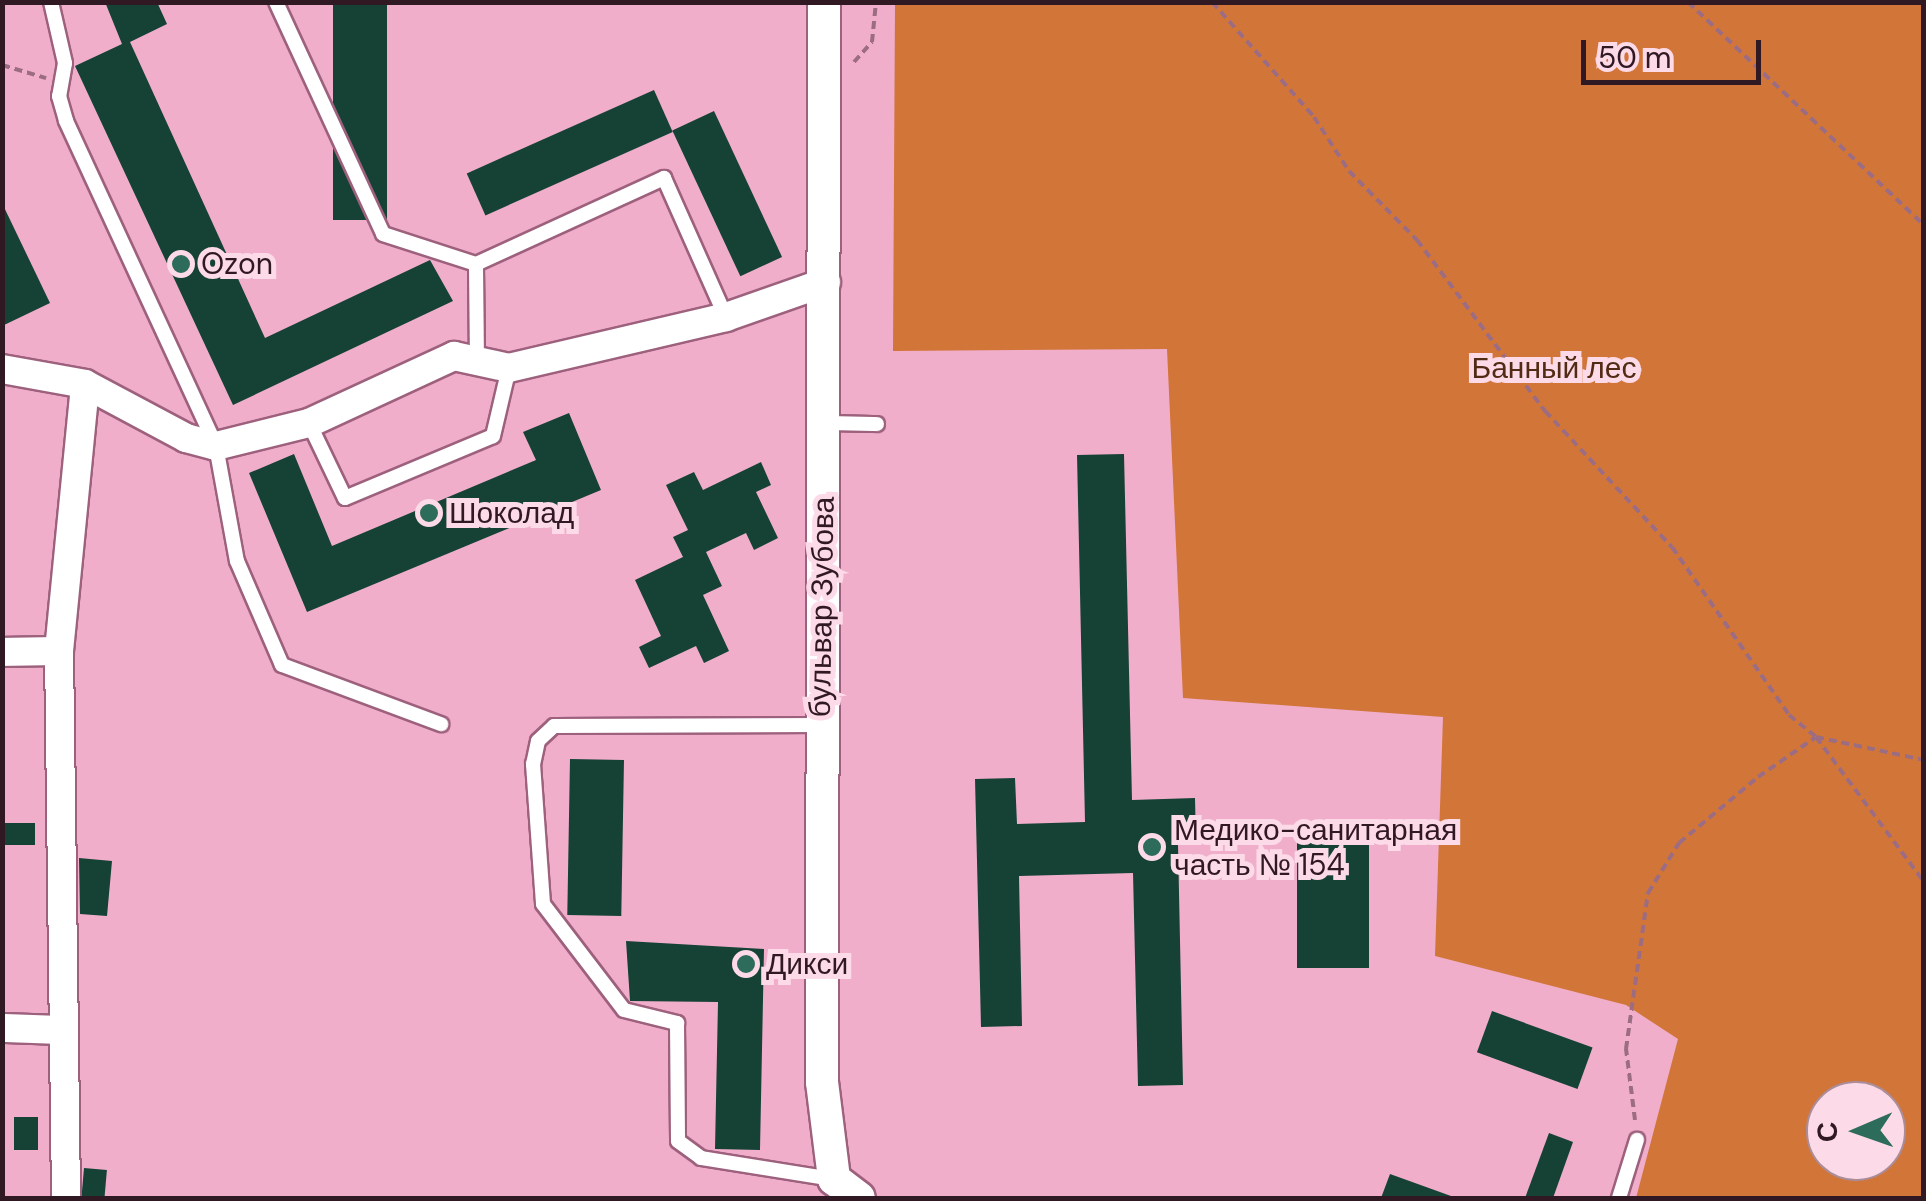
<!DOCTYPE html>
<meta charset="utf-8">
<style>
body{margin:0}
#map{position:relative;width:1926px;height:1201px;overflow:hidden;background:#f0aecb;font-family:"DM Sans",sans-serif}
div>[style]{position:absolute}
.forest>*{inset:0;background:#d27539}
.building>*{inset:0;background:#154235;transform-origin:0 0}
.path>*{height:4px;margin-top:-2px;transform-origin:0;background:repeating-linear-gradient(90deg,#9c6d82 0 8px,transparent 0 13px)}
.roads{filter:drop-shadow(2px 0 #9d617d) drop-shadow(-2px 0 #9d617d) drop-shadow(0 2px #9d617d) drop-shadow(0 -2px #9d617d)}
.service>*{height:14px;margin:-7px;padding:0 7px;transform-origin:7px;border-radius:7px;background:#fff}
.minor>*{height:28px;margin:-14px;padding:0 14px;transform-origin:14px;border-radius:14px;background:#fff}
.tertiary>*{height:32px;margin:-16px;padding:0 16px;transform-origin:16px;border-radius:16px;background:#fff}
.dots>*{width:28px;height:28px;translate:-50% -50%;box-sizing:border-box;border:5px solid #fddae8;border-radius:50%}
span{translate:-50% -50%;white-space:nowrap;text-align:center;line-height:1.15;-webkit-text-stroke:10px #fddae8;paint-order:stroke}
.poi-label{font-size:30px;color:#311924}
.left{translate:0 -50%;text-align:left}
.park-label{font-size:30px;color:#512b13}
.street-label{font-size:30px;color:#311924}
.frame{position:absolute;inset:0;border:5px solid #311924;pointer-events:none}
.north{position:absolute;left:1806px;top:1081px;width:100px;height:100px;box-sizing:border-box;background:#fddae8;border:2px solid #ab8d9a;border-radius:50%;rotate:268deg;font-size:28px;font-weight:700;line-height:40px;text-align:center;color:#311924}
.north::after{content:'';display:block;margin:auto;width:35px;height:45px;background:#2d6c5a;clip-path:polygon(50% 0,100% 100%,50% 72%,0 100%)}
.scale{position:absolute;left:1581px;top:40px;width:180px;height:45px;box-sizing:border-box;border:5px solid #311924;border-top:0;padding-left:12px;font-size:30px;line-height:35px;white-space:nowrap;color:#311924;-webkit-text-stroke:8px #fddae8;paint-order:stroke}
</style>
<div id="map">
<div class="forest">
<i style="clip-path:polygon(evenodd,895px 3px,1923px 3px,1923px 1198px,1636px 1198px,1678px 1039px,1626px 1005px,1435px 956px,1443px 717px,1183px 698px,1167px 349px,893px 351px,895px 3px,1826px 1101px,1886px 1101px,1886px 1161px,1826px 1161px,1826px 1101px)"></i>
</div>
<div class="building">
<i style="clip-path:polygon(105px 2px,157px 2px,167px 24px,130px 42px,265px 338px,430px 260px,453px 301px,233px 405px,75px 66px,122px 44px)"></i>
<i style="left:333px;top:2px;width:54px;height:218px"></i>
<i style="left:654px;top:90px;width:46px;height:205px;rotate:66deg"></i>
<i style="left:714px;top:111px;width:161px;height:46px;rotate:65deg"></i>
<i style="clip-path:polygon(2px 203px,50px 303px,2px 326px)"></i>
<i style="clip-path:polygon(569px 413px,601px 490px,307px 612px,249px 473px,294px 454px,332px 546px,536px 460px,523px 432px)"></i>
<i style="clip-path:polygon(1124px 454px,1132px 800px,1195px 798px,1196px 843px,1178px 844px,1183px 1085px,1138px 1086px,1133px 873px,1019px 876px,1022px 1026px,981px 1027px,975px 779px,1015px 778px,1017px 824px,1085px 822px,1077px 455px)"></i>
<i style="clip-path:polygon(761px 462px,771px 485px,756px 492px,778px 538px,754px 550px,746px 533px,706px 552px,722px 586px,703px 595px,729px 651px,704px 663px,696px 646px,649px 668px,639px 647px,661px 636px,635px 580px,683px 557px,673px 537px,688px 530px,666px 485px,694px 472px,703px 490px)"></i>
<i style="left:570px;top:759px;width:54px;height:156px;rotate:1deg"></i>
<i style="left:35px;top:823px;width:22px;height:33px;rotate:90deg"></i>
<i style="left:1297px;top:824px;width:72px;height:144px"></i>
<i style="clip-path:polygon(79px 858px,112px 861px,107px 916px,80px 914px)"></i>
<i style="clip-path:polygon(626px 941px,764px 949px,760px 1150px,715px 1149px,718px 1002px,630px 1001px)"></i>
<i style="left:1492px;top:1011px;width:107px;height:44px;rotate:20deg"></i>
<i style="left:14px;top:1117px;width:24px;height:33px"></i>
<i style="clip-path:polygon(1549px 1133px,1573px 1142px,1553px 1198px,1525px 1198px)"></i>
<i style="left:84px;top:1168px;width:23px;height:30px;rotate:5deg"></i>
<i style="clip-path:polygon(1390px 1174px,1451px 1196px,1451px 1198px,1381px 1198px)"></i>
</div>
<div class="path">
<i style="left:1212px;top:2px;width:154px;rotate:48.4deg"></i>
<i style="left:1314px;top:117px;width:64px;rotate:57.1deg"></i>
<i style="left:1349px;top:171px;width:97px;rotate:45.4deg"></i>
<i style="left:1417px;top:240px;width:214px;rotate:53.2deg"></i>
<i style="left:1545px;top:411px;width:186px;rotate:47deg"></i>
<i style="left:1672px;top:547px;width:205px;rotate:55.1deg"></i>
<i style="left:1789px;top:715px;width:35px;rotate:39deg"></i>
<i style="left:1816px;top:737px;width:110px;rotate:12deg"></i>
<i style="left:1688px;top:2px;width:325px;rotate:43.4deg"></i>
<i style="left:854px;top:62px;width:27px;rotate:-48deg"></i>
<i style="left:872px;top:42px;width:40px;rotate:-84.3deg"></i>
<i style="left:2px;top:65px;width:46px;rotate:16.5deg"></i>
<i style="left:1635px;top:1120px;width:72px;rotate:-97.2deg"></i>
<i style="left:1626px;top:1049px;width:158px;rotate:-82deg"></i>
<i style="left:1648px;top:893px;width:59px;rotate:-58.2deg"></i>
<i style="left:1679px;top:843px;width:103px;rotate:-39.9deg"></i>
<i style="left:1758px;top:777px;width:70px;rotate:-34.6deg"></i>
<i style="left:1816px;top:737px;width:181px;rotate:53.3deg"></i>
</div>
<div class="roads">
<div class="service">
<i style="left:51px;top:2px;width:63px;rotate:77.1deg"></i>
<i style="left:65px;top:63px;width:34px;rotate:100deg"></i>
<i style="left:59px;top:96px;width:26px;rotate:74deg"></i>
<i style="left:66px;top:121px;width:358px;rotate:65.2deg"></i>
<i style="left:216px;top:446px;width:117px;rotate:79.7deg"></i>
<i style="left:237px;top:561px;width:113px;rotate:66.6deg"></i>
<i style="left:282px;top:665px;width:170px;rotate:20.4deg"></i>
<i style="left:276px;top:2px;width:255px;rotate:65.2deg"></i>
<i style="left:383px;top:234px;width:98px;rotate:17.9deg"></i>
<i style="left:477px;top:362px;width:98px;rotate:-90.6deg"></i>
<i style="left:476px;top:264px;width:207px;rotate:-24.6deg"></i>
<i style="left:664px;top:178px;width:152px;rotate:66deg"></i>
<i style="left:309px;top:423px;width:83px;rotate:64.4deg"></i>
<i style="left:345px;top:498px;width:160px;rotate:-22.7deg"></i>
<i style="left:493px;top:436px;width:70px;rotate:-76.8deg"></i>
<i style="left:825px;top:423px;width:52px;rotate:1.1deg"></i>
<i style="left:821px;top:725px;width:267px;rotate:179.8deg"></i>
<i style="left:554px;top:726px;width:22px;rotate:137deg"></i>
<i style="left:538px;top:741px;width:24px;rotate:102deg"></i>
<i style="left:533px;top:764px;width:140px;rotate:85.9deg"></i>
<i style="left:543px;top:904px;width:133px;rotate:52.6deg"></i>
<i style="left:624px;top:1010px;width:55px;rotate:13.8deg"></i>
<i style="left:677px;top:1023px;width:118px;rotate:89.5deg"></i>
<i style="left:678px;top:1141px;width:29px;rotate:36deg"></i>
<i style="left:701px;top:1158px;width:133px;rotate:9.1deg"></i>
<i style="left:1619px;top:1198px;width:61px;rotate:-72.8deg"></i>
</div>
<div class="minor">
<i style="left:2px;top:369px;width:84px;rotate:10.2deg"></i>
<i style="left:85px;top:384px;width:115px;rotate:28.1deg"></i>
<i style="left:186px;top:438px;width:31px;rotate:15deg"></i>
<i style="left:216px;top:446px;width:96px;rotate:-13.9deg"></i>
<i style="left:309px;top:423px;width:160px;rotate:-24.8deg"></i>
<i style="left:454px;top:356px;width:56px;rotate:12.3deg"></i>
<i style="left:509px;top:368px;width:223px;rotate:-13.2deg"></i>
<i style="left:726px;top:317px;width:106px;rotate:-19.3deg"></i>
<i style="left:2px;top:652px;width:57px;rotate:-1deg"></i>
<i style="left:2px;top:1028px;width:58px;rotate:2deg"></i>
<i style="left:66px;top:1198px;width:547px;rotate:-90.73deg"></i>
<i style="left:59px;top:651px;width:268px;rotate:-84.4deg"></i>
</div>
<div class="tertiary">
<i style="left:824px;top:2px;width:1080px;rotate:90.11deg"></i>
<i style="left:822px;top:1082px;width:98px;rotate:82.9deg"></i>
<i style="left:834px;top:1179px;width:31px;rotate:37deg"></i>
</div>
</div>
<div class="dots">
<i style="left:181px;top:264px;background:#2d6c5a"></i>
<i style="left:429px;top:513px;background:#2d6c5a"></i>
<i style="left:1152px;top:847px;background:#2d6c5a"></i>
<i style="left:746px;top:964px;background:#2d6c5a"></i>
</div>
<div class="poi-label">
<span class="left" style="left:201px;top:264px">Ozon</span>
<span class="left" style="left:449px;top:513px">Шоколад</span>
<span class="left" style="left:1174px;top:847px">Медико-санитарная<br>часть № 154</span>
<span class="left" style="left:766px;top:964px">Дикси</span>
</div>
<div class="park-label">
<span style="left:1554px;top:368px">Банный лес</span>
</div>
<div class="street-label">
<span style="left:822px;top:607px;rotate:-89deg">бульвар Зубова</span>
</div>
<div class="frame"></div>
<div class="north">С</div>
<div class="scale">50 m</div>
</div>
